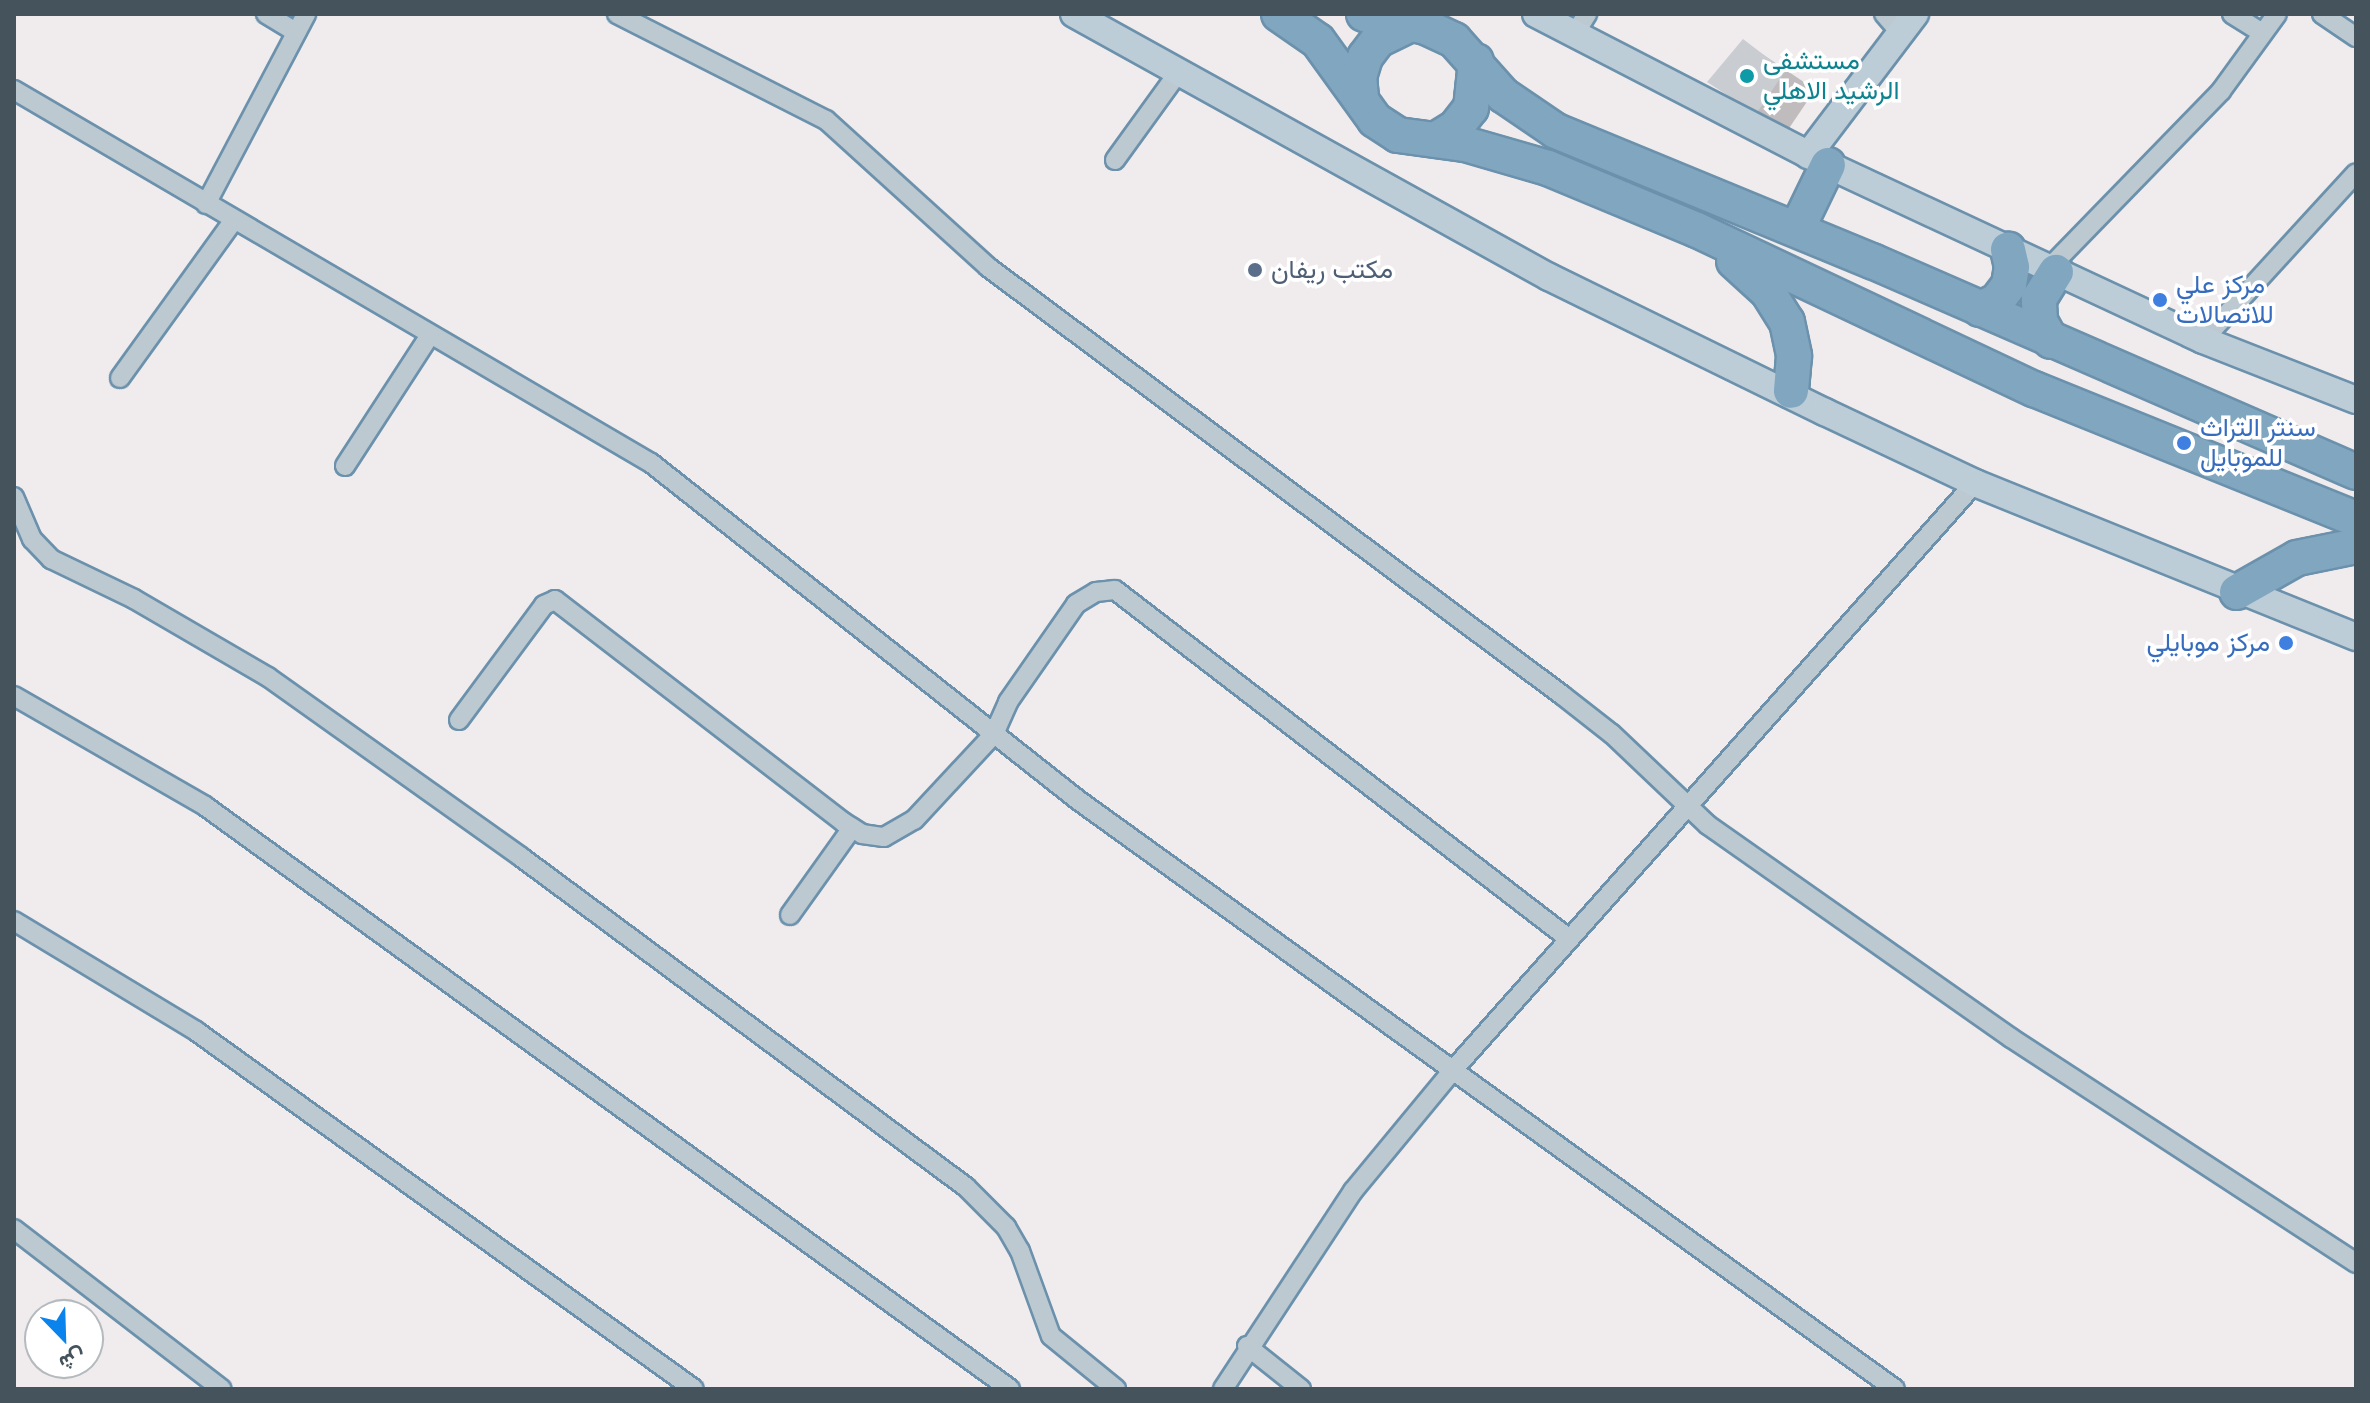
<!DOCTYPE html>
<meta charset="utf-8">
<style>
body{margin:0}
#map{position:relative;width:2370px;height:1403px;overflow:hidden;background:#f0eced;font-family:Helvetica,Vazirmatn,sans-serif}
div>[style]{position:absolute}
.shadow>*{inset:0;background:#0003;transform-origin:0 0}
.building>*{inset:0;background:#c9cdd2}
.roads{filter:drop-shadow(2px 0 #6b91ac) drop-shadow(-2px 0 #6b91ac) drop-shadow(0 2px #6b91ac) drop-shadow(0 -2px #6b91ac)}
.street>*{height:18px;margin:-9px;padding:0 9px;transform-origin:9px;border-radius:9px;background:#bcc9d1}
.secondary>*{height:26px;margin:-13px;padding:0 13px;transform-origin:13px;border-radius:13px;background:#bdcdd8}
.highway>*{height:34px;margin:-17px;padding:0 17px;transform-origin:17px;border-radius:17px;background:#80a6c0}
.dots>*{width:22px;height:22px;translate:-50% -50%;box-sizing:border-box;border:4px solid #fff;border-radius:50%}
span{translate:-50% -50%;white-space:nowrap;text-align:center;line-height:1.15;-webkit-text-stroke:7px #fff;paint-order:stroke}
.culture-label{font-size:26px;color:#0d838f}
.left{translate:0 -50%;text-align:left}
.service-label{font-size:26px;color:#4e5e75}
.shop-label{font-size:26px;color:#366cbe}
.right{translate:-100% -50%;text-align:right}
.frame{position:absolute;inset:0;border:16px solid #44535c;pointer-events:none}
.north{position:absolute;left:24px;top:1299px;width:80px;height:80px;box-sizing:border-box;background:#fff;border:2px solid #b4babe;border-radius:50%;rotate:157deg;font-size:22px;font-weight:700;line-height:32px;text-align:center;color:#44535c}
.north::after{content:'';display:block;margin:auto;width:28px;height:36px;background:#0a84ec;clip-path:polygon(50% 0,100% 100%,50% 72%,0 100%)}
</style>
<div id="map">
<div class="shadow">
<i style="left:1743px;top:41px;width:87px;height:53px;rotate:34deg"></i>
</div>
<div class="building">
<i style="clip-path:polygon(1743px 39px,1785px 71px,1756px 114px,1707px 82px)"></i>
</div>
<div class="roads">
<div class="street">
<i style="left:266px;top:14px;width:35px;rotate:31deg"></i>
<i style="left:617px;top:14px;width:234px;rotate:26.9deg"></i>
<i style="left:826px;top:120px;width:219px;rotate:42.2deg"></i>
<i style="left:988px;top:267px;width:716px;rotate:36.71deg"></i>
<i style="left:1562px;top:695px;width:63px;rotate:38deg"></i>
<i style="left:1612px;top:734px;width:132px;rotate:43.5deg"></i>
<i style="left:1708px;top:825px;width:370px;rotate:35.1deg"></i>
<i style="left:2011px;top:1038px;width:412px;rotate:33.1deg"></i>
<i style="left:1884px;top:14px;width:21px;rotate:49deg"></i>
<i style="left:2232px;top:14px;width:36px;rotate:32deg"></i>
<i style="left:2322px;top:14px;width:41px;rotate:34.1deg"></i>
<i style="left:1574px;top:35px;width:25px;rotate:-58deg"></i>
<i style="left:14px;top:90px;width:738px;rotate:30.35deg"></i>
<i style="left:651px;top:463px;width:544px;rotate:38.28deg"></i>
<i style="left:1078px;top:800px;width:1007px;rotate:35.79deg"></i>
<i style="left:1115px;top:160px;width:107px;rotate:-54.1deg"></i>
<i style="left:206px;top:204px;width:215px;rotate:-62.2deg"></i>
<i style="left:2049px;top:268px;width:247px;rotate:-45.8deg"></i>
<i style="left:2221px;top:91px;width:95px;rotate:-54deg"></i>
<i style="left:2203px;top:340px;width:226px;rotate:-47.5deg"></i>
<i style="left:120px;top:378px;width:195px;rotate:-54.2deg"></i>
<i style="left:345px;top:466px;width:156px;rotate:-57deg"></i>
<i style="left:14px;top:497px;width:46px;rotate:66.8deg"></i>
<i style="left:32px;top:539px;width:28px;rotate:46deg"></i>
<i style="left:51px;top:559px;width:92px;rotate:25.7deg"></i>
<i style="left:134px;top:599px;width:155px;rotate:30.2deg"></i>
<i style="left:268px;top:677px;width:310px;rotate:35.4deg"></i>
<i style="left:521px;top:857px;width:554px;rotate:36.56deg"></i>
<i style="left:966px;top:1187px;width:57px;rotate:45deg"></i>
<i style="left:1006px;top:1227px;width:28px;rotate:60deg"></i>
<i style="left:1020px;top:1251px;width:90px;rotate:70deg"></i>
<i style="left:1051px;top:1336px;width:84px;rotate:39.2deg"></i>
<i style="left:14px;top:696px;width:220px;rotate:29.9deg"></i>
<i style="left:205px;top:806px;width:994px;rotate:35.91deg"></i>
<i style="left:459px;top:720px;width:143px;rotate:-53.5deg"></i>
<i style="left:544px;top:605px;width:12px;rotate:-24deg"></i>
<i style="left:555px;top:600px;width:364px;rotate:37.6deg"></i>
<i style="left:843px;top:822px;width:22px;rotate:32deg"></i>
<i style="left:862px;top:834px;width:22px;rotate:8deg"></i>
<i style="left:884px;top:837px;width:34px;rotate:-30deg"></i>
<i style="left:914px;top:820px;width:117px;rotate:-47.1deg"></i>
<i style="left:994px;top:734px;width:35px;rotate:-66deg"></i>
<i style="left:1008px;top:702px;width:119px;rotate:-55.2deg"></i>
<i style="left:1076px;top:604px;width:23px;rotate:-31deg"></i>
<i style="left:1096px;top:592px;width:19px;rotate:-6deg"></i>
<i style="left:1115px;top:590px;width:571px;rotate:37.53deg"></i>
<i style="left:790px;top:915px;width:107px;rotate:-54.5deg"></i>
<i style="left:14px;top:921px;width:213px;rotate:31.1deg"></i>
<i style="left:196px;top:1031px;width:613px;rotate:35.71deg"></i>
<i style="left:14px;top:1229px;width:262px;rotate:37.6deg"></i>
<i style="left:1247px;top:1346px;width:69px;rotate:38.5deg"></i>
<i style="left:1223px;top:1389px;width:237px;rotate:-56.7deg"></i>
<i style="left:1353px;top:1191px;width:158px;rotate:-50.4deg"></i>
<i style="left:1454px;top:1069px;width:784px;rotate:-48.36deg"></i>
</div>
<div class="secondary">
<i style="left:1074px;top:14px;width:543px;rotate:28.97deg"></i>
<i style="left:1549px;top:277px;width:307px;rotate:26.1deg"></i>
<i style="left:1825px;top:412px;width:166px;rotate:25.3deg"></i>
<i style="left:1975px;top:483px;width:411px;rotate:22deg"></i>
<i style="left:1536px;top:14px;width:329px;rotate:27.3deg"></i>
<i style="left:1828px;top:165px;width:414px;rotate:25deg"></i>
<i style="left:2203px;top:340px;width:164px;rotate:21.4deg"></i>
<i style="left:1808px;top:155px;width:177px;rotate:-52.8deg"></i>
</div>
<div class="highway">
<i style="left:1279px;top:14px;width:47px;rotate:34.7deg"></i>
<i style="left:1318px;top:41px;width:97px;rotate:54.2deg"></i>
<i style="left:1375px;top:120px;width:27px;rotate:33deg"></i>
<i style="left:1398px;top:135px;width:68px;rotate:7.7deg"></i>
<i style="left:1465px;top:144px;width:86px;rotate:16.1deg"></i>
<i style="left:1548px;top:168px;width:161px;rotate:22.6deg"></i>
<i style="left:1697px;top:230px;width:373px;rotate:25.3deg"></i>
<i style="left:2034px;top:389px;width:347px;rotate:22deg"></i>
<i style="left:1364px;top:14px;width:63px;rotate:11.8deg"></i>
<i style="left:1426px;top:27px;width:31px;rotate:25deg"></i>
<i style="left:1454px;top:40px;width:74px;rotate:48.3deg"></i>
<i style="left:1503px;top:95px;width:64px;rotate:34.2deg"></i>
<i style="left:1556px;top:131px;width:342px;rotate:22.4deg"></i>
<i style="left:1872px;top:261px;width:528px;rotate:23.55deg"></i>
<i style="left:1361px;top:98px;width:21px;rotate:-95deg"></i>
<i style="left:1359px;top:77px;width:21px;rotate:-73deg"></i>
<i style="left:1365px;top:57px;width:21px;rotate:-53deg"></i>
<i style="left:1378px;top:40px;width:37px;rotate:-26deg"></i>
<i style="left:1437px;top:139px;width:22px;rotate:-32deg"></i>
<i style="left:1456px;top:127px;width:24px;rotate:-52deg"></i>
<i style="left:1471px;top:108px;width:47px;rotate:-83.9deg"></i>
<i style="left:1797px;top:229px;width:71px;rotate:-64.2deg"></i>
<i style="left:1734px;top:261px;width:46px;rotate:42.4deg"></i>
<i style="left:1768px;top:292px;width:36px;rotate:58deg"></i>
<i style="left:1787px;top:322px;width:35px;rotate:78deg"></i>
<i style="left:1794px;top:356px;width:35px;rotate:95deg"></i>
<i style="left:1980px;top:309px;width:19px;rotate:-25deg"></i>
<i style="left:1997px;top:301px;width:20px;rotate:-53deg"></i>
<i style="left:2009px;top:285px;width:18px;rotate:-81deg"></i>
<i style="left:2012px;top:267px;width:18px;rotate:-103deg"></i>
<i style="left:2051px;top:341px;width:23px;rotate:-119deg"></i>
<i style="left:2040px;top:321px;width:22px;rotate:-93deg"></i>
<i style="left:2039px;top:299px;width:32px;rotate:-58deg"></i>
<i style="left:2237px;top:592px;width:69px;rotate:-29.5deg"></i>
<i style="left:2297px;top:558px;width:60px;rotate:-11.5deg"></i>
</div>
</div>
<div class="dots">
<i style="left:1747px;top:76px;background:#0f9aa8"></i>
<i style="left:1255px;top:270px;background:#5c6f8a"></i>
<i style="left:2160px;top:300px;background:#3f7fe0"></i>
<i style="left:2184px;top:443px;background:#3f7fe0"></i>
<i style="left:2286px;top:643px;background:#3f7fe0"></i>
</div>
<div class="culture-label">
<span class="left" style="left:1763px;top:76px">مستشفى<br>الرشيد الاهلي</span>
</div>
<div class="service-label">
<span class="left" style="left:1271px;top:270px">مكتب ريفان</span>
</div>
<div class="shop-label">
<span class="left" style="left:2176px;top:300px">مركز علي<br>للاتصالات</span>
<span class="left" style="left:2200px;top:443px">سنتر التراث<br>للموبايل</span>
<span class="right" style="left:2270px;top:643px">مركز موبايلي</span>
</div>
<div class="frame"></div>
<div class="north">ش</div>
</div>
